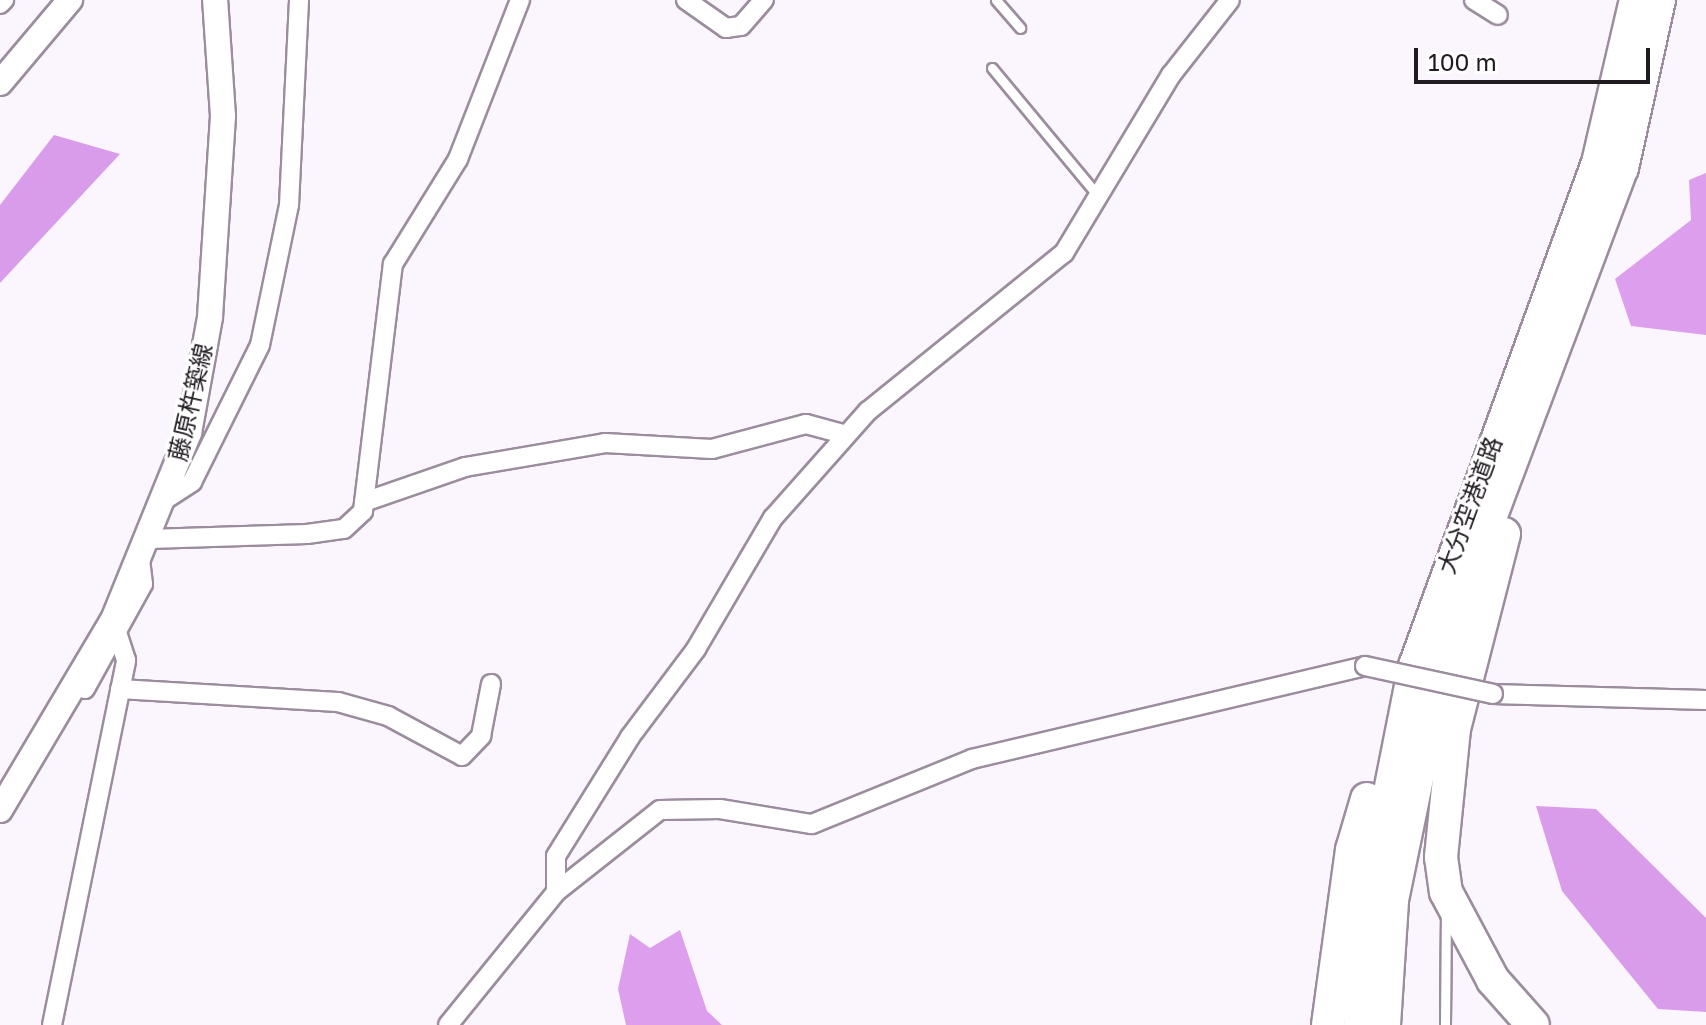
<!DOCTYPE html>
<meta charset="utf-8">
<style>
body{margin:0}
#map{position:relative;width:1706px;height:1025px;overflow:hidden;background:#fbf5fd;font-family:"Golos Text","Noto Sans JP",sans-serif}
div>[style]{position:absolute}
.forest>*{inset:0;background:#d99cea}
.water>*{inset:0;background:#dd9fed}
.roads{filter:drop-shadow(2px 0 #9b8d9e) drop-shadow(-2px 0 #9b8d9e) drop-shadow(0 2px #9b8d9e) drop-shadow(0 -2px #9b8d9e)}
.lane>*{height:9px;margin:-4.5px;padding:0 4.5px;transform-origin:4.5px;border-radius:4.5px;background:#fff}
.street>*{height:18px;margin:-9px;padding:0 9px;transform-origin:9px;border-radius:9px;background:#fff}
.secondary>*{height:24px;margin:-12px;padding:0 12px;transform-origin:12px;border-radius:12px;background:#fff}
.highway>*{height:32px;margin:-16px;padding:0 16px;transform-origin:16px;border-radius:16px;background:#fff}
.bridges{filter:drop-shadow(2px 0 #9b8d9e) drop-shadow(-2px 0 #9b8d9e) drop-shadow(0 2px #9b8d9e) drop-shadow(0 -2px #9b8d9e)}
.street-bridge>*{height:18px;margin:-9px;padding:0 9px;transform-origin:9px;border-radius:9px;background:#fff}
span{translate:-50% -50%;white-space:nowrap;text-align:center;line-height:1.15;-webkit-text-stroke:6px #fff;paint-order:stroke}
.street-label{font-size:24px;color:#201a21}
.scale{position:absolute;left:1414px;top:48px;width:236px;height:36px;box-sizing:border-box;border:4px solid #201a21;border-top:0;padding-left:10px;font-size:24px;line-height:28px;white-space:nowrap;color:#201a21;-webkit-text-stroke:6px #fff;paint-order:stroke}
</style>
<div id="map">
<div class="forest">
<i style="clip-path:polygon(54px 135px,120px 154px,0 283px,0 205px)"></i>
<i style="clip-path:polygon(1536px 806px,1596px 809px,1706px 918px,1706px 1012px,1658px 1009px,1562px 891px)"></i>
</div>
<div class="water">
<i style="clip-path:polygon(1706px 173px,1706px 335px,1631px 326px,1615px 279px,1691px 220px,1689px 180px)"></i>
<i style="clip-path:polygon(680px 930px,707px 1011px,722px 1025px,626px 1025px,618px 989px,630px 934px,650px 948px)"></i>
</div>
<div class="roads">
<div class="lane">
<i style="left:996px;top:0;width:37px;rotate:49deg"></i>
<i style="left:992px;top:68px;width:169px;rotate:50.3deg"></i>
<i style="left:1445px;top:1025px;width:110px;rotate:-89.5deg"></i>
</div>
<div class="street">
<i style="left:686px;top:0;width:49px;rotate:35deg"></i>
<i style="left:726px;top:28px;width:15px;rotate:-8deg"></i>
<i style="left:741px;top:26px;width:35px;rotate:-49deg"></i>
<i style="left:1474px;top:0;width:28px;rotate:32deg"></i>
<i style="left:0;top:4px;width:6px;rotate:-45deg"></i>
<i style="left:163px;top:501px;width:35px;rotate:-33deg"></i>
<i style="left:192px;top:482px;width:153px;rotate:-63.6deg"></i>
<i style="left:260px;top:345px;width:143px;rotate:-78.3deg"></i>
<i style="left:289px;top:205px;width:205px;rotate:-87.2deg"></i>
<i style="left:364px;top:502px;width:107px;rotate:-19.1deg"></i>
<i style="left:465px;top:467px;width:142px;rotate:-9.7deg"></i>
<i style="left:605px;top:443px;width:107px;rotate:3.2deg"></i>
<i style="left:712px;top:449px;width:97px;rotate:-14.9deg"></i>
<i style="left:806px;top:424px;width:39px;rotate:15deg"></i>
<i style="left:149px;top:539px;width:158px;rotate:-1.8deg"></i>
<i style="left:307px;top:534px;width:37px;rotate:-8deg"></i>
<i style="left:344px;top:529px;width:26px;rotate:-43deg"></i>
<i style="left:363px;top:511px;width:249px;rotate:-83.1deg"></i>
<i style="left:393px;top:264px;width:123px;rotate:-58.2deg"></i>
<i style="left:458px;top:159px;width:171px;rotate:-68.7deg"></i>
<i style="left:85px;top:689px;width:120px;rotate:-61.1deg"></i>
<i style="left:143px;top:584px;width:25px;rotate:-97deg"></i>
<i style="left:120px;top:689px;width:218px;rotate:3.4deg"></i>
<i style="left:338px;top:702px;width:52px;rotate:15.6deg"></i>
<i style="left:388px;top:716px;width:84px;rotate:28.4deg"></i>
<i style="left:462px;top:756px;width:28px;rotate:-46deg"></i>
<i style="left:481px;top:736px;width:53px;rotate:-79.1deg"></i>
<i style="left:1493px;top:694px;width:213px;rotate:1.6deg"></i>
<i style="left:556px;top:892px;width:36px;rotate:-90deg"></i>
<i style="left:556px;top:856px;width:140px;rotate:-58.1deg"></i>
<i style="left:630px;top:737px;width:110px;rotate:-53.1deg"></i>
<i style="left:696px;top:649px;width:152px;rotate:-59.6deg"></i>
<i style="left:773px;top:518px;width:143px;rotate:-48.4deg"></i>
<i style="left:868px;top:411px;width:252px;rotate:-38.9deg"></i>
<i style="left:1064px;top:253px;width:208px;rotate:-59deg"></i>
<i style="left:1171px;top:75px;width:95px;rotate:-51.8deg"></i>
<i style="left:52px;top:1025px;width:372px;rotate:-78.5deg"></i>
<i style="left:126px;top:660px;width:42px;rotate:-108deg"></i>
<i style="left:448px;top:1025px;width:171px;rotate:-50.9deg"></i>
<i style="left:556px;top:892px;width:132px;rotate:-38.3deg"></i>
<i style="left:660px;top:810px;width:60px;rotate:-1deg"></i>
<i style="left:720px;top:809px;width:93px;rotate:9.3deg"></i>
<i style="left:812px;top:824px;width:173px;rotate:-22.1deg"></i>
<i style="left:972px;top:759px;width:404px;rotate:-13.3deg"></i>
</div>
<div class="secondary">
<i style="left:0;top:83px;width:109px;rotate:-49.9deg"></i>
<i style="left:0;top:810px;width:221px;rotate:-59.3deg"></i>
<i style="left:113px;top:620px;width:202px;rotate:-67.9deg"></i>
<i style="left:189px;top:433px;width:118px;rotate:-79.7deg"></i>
<i style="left:210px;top:317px;width:201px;rotate:-86.3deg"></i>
<i style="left:223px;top:116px;width:116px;rotate:-93.9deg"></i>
</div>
<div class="highway">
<i style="left:1504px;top:534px;width:201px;rotate:104.4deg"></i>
<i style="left:1454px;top:729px;width:129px;rotate:95.8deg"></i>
<i style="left:1441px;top:857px;width:35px;rotate:82deg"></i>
<i style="left:1446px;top:892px;width:100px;rotate:61.9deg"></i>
<i style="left:1493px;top:980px;width:60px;rotate:48.4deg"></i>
<i style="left:1328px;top:1025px;width:177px;rotate:-82.2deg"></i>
<i style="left:1352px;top:850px;width:53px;rotate:-73.6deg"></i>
<i style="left:1360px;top:1025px;width:122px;rotate:-86.2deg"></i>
<i style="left:1368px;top:903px;width:242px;rotate:-78.8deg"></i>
<i style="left:1415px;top:666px;width:535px;rotate:-70.01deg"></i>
<i style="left:1598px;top:163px;width:167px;rotate:-76.9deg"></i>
<i style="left:1384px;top:1025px;width:125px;rotate:-86.3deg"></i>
<i style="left:1392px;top:900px;width:230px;rotate:-78.4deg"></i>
<i style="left:1438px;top:675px;width:80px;rotate:-74.1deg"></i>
<i style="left:1460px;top:598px;width:460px;rotate:-69.4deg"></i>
<i style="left:1622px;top:168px;width:172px;rotate:-77.6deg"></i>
</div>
</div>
<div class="bridges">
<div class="street-bridge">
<i style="left:1365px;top:666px;width:131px;rotate:12.3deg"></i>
</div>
</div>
<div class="street-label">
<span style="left:190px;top:402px;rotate:-77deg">藤原杵築線</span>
<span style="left:1469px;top:505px;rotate:-70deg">大分空港道路</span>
</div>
<div class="scale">100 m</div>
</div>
